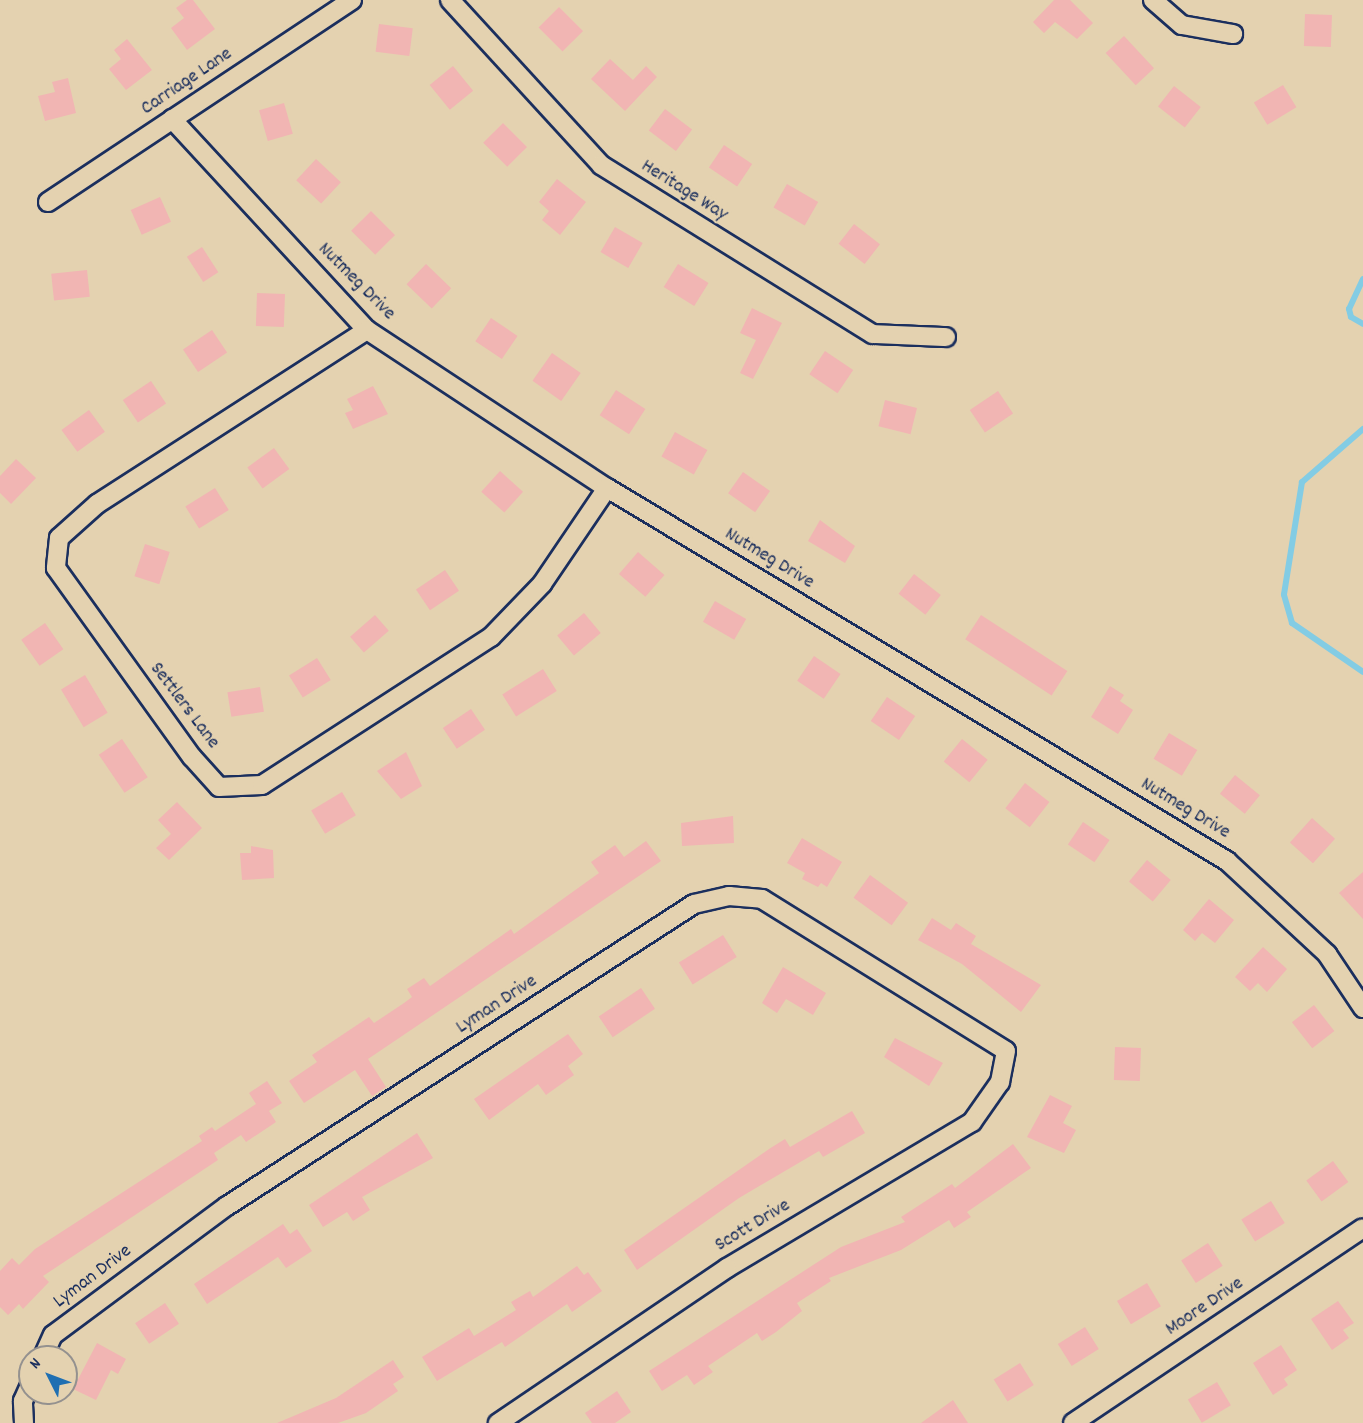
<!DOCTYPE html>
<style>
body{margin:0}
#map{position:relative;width:1363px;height:1423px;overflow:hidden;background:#e4d2b0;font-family:Dekko,sans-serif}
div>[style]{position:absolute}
.stream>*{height:6px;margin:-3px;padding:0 3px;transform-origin:3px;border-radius:3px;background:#83cce4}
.building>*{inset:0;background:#f1b5b3;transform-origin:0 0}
.roads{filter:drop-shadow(2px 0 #1b2f5e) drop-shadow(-2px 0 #1b2f5e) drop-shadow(0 2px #1b2f5e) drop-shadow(0 -2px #1b2f5e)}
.minor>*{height:18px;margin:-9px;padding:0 9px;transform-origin:9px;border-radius:9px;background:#e4d2b0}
span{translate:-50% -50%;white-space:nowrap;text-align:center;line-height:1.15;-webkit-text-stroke:4.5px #e4d2b0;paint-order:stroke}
.street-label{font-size:20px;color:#1b2f5e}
.north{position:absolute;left:18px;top:1345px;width:60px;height:60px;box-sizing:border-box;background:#e4d2b0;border:2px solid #94918f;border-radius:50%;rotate:312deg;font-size:16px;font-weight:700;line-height:24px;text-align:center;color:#1b2f5e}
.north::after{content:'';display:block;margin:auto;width:21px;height:27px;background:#1f6fb2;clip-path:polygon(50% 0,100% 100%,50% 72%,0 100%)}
</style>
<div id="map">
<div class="stream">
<i style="left:1363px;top:279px;width:33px;rotate:115deg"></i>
<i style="left:1349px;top:309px;width:8px;rotate:76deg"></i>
<i style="left:1351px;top:317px;width:14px;rotate:30deg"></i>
<i style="left:1363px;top:429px;width:81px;rotate:139deg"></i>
<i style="left:1302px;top:482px;width:114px;rotate:99.1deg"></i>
<i style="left:1284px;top:595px;width:29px;rotate:74deg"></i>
<i style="left:1292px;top:623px;width:86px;rotate:34.6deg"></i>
</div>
<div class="building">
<i style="clip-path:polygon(187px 0,193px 0,215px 29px,187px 50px,171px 28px,184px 18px,176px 8px)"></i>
<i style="clip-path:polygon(1054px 0,1070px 0,1093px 23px,1077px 39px,1055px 22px,1044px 33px,1033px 22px)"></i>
<i style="left:559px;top:7px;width:34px;height:29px;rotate:45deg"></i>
<i style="left:1305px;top:14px;width:27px;height:32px;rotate:2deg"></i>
<i style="left:379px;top:24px;width:34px;height:28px;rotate:7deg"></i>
<i style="left:1124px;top:36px;width:44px;height:25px;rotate:47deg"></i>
<i style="clip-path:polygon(127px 39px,152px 70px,126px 90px,109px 69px,121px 59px,114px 50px)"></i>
<i style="clip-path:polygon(610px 59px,633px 80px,646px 66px,657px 77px,625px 111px,591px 79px)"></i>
<i style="left:453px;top:66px;width:32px;height:30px;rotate:51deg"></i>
<i style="clip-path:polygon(68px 78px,76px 113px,45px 121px,38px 96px,55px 92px,52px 82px)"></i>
<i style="left:1283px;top:85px;width:26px;height:34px;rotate:59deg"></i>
<i style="left:1174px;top:86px;width:34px;height:26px;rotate:38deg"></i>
<i style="left:284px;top:103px;width:32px;height:26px;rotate:74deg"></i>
<i style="left:665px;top:109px;width:34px;height:27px;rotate:37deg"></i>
<i style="left:503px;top:123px;width:34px;height:28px;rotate:45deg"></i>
<i style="left:724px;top:145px;width:34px;height:27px;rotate:34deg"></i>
<i style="left:316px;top:159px;width:34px;height:29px;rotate:43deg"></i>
<i style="clip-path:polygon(557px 179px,586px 202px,560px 235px,542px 220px,549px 211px,539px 202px)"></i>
<i style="left:787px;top:184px;width:36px;height:27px;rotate:30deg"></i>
<i style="left:160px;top:197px;width:27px;height:32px;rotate:66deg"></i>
<i style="left:371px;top:211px;width:34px;height:28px;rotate:45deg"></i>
<i style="left:854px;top:224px;width:33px;height:25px;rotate:38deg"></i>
<i style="left:615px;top:227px;width:32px;height:29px;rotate:30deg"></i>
<i style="left:202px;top:247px;width:30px;height:18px;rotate:57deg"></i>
<i style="left:426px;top:264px;width:35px;height:28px;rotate:44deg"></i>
<i style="left:678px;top:264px;width:36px;height:27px;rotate:32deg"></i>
<i style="left:87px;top:270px;width:27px;height:36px;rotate:84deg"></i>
<i style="left:257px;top:293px;width:28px;height:33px;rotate:2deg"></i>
<i style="clip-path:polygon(752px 308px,782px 323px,753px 379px,740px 373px,756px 340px,740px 333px)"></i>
<i style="left:491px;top:318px;width:32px;height:28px;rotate:34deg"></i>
<i style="left:212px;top:330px;width:27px;height:35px;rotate:56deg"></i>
<i style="left:825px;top:351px;width:34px;height:28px;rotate:34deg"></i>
<i style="left:552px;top:353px;width:35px;height:34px;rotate:35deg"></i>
<i style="left:151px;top:381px;width:27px;height:34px;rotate:56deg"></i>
<i style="clip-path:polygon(373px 386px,388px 414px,353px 429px,345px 413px,353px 410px,347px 399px)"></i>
<i style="left:616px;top:390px;width:35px;height:30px;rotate:33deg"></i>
<i style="left:998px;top:391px;width:27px;height:34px;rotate:56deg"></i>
<i style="left:885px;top:400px;width:33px;height:27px;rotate:14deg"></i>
<i style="left:89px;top:410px;width:27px;height:34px;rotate:54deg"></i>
<i style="left:675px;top:432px;width:37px;height:28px;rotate:29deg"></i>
<i style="left:274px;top:448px;width:26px;height:33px;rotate:54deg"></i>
<i style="clip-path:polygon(16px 459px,36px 478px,11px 504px,0 493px,0 476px)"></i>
<i style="left:500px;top:471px;width:31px;height:28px;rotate:42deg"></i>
<i style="left:743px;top:472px;width:33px;height:26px;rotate:35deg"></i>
<i style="left:215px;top:488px;width:26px;height:35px;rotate:58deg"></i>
<i style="clip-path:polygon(820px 520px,855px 546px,845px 563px,808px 541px)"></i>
<i style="left:145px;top:544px;width:26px;height:34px;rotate:18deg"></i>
<i style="left:638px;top:552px;width:35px;height:29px;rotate:41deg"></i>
<i style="left:445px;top:570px;width:25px;height:35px;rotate:56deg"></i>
<i style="left:914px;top:574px;width:34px;height:25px;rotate:38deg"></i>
<i style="left:715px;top:601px;width:36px;height:24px;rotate:30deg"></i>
<i style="left:584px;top:613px;width:26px;height:35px;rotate:50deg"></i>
<i style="left:375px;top:615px;width:21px;height:33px;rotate:49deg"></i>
<i style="left:981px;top:615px;width:103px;height:29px;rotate:33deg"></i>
<i style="left:45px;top:623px;width:32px;height:29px;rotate:55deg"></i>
<i style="left:814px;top:656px;width:32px;height:30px;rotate:34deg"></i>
<i style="left:317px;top:658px;width:26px;height:33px;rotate:58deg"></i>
<i style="left:543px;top:669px;width:26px;height:48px;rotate:58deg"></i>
<i style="left:85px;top:675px;width:44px;height:28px;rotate:59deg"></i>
<i style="clip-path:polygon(1110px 686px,1124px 695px,1120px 701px,1133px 710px,1118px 734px,1091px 717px)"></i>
<i style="left:260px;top:687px;width:25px;height:33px;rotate:81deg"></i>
<i style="left:887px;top:697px;width:34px;height:29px;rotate:34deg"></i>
<i style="left:471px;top:709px;width:25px;height:34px;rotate:56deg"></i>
<i style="left:1169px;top:733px;width:33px;height:30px;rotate:31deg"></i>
<i style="left:122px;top:739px;width:46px;height:28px;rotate:56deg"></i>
<i style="left:962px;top:739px;width:33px;height:29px;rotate:39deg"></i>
<i style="clip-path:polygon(406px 752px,422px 786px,401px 799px,377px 771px)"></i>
<i style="left:1235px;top:775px;width:32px;height:24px;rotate:39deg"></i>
<i style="left:1025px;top:783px;width:31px;height:32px;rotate:38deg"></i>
<i style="left:342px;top:792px;width:27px;height:36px;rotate:59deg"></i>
<i style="clip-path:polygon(177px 802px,202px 828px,169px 860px,156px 848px,171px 834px,158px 820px)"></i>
<i style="clip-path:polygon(733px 816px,734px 843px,682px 846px,681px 823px)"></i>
<i style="left:1312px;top:818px;width:31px;height:33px;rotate:42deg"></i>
<i style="left:1083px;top:822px;width:32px;height:27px;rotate:34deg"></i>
<i style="clip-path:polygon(802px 838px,842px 862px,827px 887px,821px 883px,818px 887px,802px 879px,805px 873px,787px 863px)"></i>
<i style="clip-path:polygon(646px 841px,661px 861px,368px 1059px,386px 1087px,372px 1096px,355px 1070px,304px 1103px,289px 1081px,317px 1062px,312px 1055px,369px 1017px,374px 1023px,404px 1003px,412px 997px,407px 989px,424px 978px,430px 986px,511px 929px,514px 934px,599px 873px,591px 862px,615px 845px,624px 857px)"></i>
<i style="clip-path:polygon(251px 846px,273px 850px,274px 878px,242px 880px,240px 853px,251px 853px)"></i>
<i style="left:1147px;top:860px;width:31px;height:28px;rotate:40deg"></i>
<i style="clip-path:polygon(1363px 872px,1363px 919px,1339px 893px)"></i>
<i style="left:870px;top:875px;width:47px;height:28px;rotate:36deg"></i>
<i style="clip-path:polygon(1209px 899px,1234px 920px,1215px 943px,1202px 933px,1195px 941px,1183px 930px)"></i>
<i style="clip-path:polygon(932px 918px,951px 930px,956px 923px,976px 936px,971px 944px,1041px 985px,1021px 1012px,962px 964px,918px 940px)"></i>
<i style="left:723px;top:935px;width:26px;height:52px;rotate:58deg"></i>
<i style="clip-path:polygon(1263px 947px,1287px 969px,1267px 992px,1258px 983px,1250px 991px,1235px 977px)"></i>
<i style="clip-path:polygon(783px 967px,826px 993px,813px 1015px,786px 999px,777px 1013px,762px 1003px)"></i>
<i style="left:641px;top:988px;width:25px;height:51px;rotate:56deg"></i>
<i style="left:1314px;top:1005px;width:33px;height:28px;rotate:52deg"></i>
<i style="clip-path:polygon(568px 1034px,583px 1054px,568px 1066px,574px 1075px,546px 1095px,538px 1084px,489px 1120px,474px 1099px)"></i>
<i style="clip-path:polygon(895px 1038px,943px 1063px,929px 1086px,884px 1057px)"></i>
<i style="left:1115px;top:1047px;width:26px;height:33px;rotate:2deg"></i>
<i style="clip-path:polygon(267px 1081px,282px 1103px,269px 1111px,276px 1122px,246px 1142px,241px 1135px,214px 1153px,218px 1160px,43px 1276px,49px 1282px,23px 1309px,19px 1304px,8px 1315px,0 1307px,0 1271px,12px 1258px,19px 1265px,35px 1249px,202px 1141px,199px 1136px,212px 1127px,215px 1131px,256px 1104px,249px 1093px)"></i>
<i style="clip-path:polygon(1050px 1095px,1072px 1106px,1063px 1123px,1076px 1130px,1064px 1153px,1027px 1137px)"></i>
<i style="clip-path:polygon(852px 1111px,865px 1133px,823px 1157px,819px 1151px,739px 1198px,637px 1270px,624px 1250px,769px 1149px,785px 1139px,790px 1147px)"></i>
<i style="clip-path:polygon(417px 1133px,433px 1158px,362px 1197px,370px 1210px,353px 1221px,347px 1212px,323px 1227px,309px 1205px)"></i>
<i style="clip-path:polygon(1013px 1144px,1031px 1168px,967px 1212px,971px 1217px,954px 1228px,949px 1220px,901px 1250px,829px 1278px,831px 1281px,797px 1303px,802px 1311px,776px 1332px,762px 1341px,757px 1333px,708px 1366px,713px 1372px,694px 1385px,687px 1375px,662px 1391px,649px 1371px,841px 1247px,905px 1222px,901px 1217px,952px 1184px,955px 1188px)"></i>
<i style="left:1333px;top:1161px;width:26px;height:33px;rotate:54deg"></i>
<i style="left:1271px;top:1201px;width:26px;height:35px;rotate:58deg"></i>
<i style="clip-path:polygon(283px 1224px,290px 1234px,297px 1229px,312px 1251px,286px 1268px,278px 1257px,207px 1304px,194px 1284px)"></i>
<i style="left:1208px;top:1243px;width:27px;height:32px;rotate:57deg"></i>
<i style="clip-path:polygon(577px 1266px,584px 1275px,588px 1272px,602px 1291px,572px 1312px,567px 1304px,505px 1347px,502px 1342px,437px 1381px,422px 1357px,469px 1328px,474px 1336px,516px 1310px,511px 1302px,530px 1291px,533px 1297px)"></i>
<i style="left:1147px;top:1283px;width:27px;height:35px;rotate:59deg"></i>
<i style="clip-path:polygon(1338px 1301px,1354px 1323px,1343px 1330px,1349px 1338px,1332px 1350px,1311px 1319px)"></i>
<i style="left:165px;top:1303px;width:25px;height:36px;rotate:56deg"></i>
<i style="left:1085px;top:1327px;width:26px;height:32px;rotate:58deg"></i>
<i style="clip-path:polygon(97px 1343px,126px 1359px,118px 1374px,111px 1370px,96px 1400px,73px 1389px)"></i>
<i style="clip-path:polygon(1281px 1345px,1297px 1370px,1284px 1379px,1288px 1385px,1273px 1395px,1253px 1363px)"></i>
<i style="clip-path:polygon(393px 1360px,404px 1377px,393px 1384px,398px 1391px,366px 1413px,338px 1423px,277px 1423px,336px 1398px)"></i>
<i style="left:1020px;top:1363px;width:26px;height:31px;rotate:58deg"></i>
<i style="left:1217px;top:1382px;width:27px;height:34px;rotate:59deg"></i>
<i style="clip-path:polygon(617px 1391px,631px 1412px,615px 1423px,592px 1423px,585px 1413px)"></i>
<i style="clip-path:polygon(953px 1400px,968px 1423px,921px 1423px)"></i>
</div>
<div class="roads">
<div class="minor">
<i style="left:450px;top:0;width:224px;rotate:47.5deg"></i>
<i style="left:601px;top:165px;width:320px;rotate:31.9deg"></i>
<i style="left:873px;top:334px;width:73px;rotate:2.4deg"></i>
<i style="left:1153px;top:0;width:38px;rotate:41deg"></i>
<i style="left:1182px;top:25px;width:52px;rotate:10deg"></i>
<i style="left:172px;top:119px;width:287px;rotate:47.3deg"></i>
<i style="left:367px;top:330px;width:287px;rotate:33.4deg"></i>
<i style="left:607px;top:488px;width:724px;rotate:31.03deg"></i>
<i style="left:1227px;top:861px;width:137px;rotate:42.9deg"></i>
<i style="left:1327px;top:954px;width:65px;rotate:56.3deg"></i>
<i style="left:48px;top:202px;width:365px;rotate:-33.6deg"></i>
<i style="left:367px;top:330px;width:321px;rotate:147.2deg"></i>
<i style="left:97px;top:504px;width:51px;rotate:138.2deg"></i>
<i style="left:59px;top:538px;width:30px;rotate:96deg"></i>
<i style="left:56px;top:568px;width:233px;rotate:54.3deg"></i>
<i style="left:192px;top:757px;width:40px;rotate:48deg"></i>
<i style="left:219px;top:787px;width:43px;rotate:-2.7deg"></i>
<i style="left:262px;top:785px;width:273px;rotate:-32.9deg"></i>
<i style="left:491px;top:637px;width:74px;rotate:-46.1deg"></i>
<i style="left:542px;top:584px;width:116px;rotate:-55.9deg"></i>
<i style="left:43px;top:1357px;width:24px;rotate:-66deg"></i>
<i style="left:53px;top:1335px;width:217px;rotate:-36.6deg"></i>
<i style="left:227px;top:1206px;width:556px;rotate:-32.89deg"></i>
<i style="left:694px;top:904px;width:36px;rotate:-13deg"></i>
<i style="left:729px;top:896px;width:33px;rotate:5deg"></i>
<i style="left:762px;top:899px;width:287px;rotate:31.9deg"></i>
<i style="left:1006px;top:1051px;width:32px;rotate:101deg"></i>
<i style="left:1000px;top:1082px;width:49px;rotate:125deg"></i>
<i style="left:972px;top:1122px;width:285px;rotate:149.2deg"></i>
<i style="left:727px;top:1268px;width:277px;rotate:145.9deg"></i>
<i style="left:24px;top:1423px;width:22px;rotate:-93deg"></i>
<i style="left:23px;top:1401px;width:17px;rotate:-66deg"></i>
<i style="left:1073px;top:1423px;width:349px;rotate:-33.9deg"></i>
</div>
</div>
<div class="street-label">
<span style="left:187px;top:82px;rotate:-34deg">Carriage Lane</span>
<span style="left:684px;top:191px;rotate:32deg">Heritage Way</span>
<span style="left:356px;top:282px;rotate:45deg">Nutmeg Drive</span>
<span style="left:769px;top:559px;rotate:31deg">Nutmeg Drive</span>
<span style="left:184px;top:706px;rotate:53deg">Settlers Lane</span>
<span style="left:1185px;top:809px;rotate:31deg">Nutmeg Drive</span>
<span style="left:497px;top:1005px;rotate:-33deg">Lyman Drive</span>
<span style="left:753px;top:1226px;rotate:-31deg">Scott Drive</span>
<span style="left:93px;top:1277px;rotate:-37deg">Lyman Drive</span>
<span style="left:1205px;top:1307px;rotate:-34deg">Moore Drive</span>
</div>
<div class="north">N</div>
</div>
